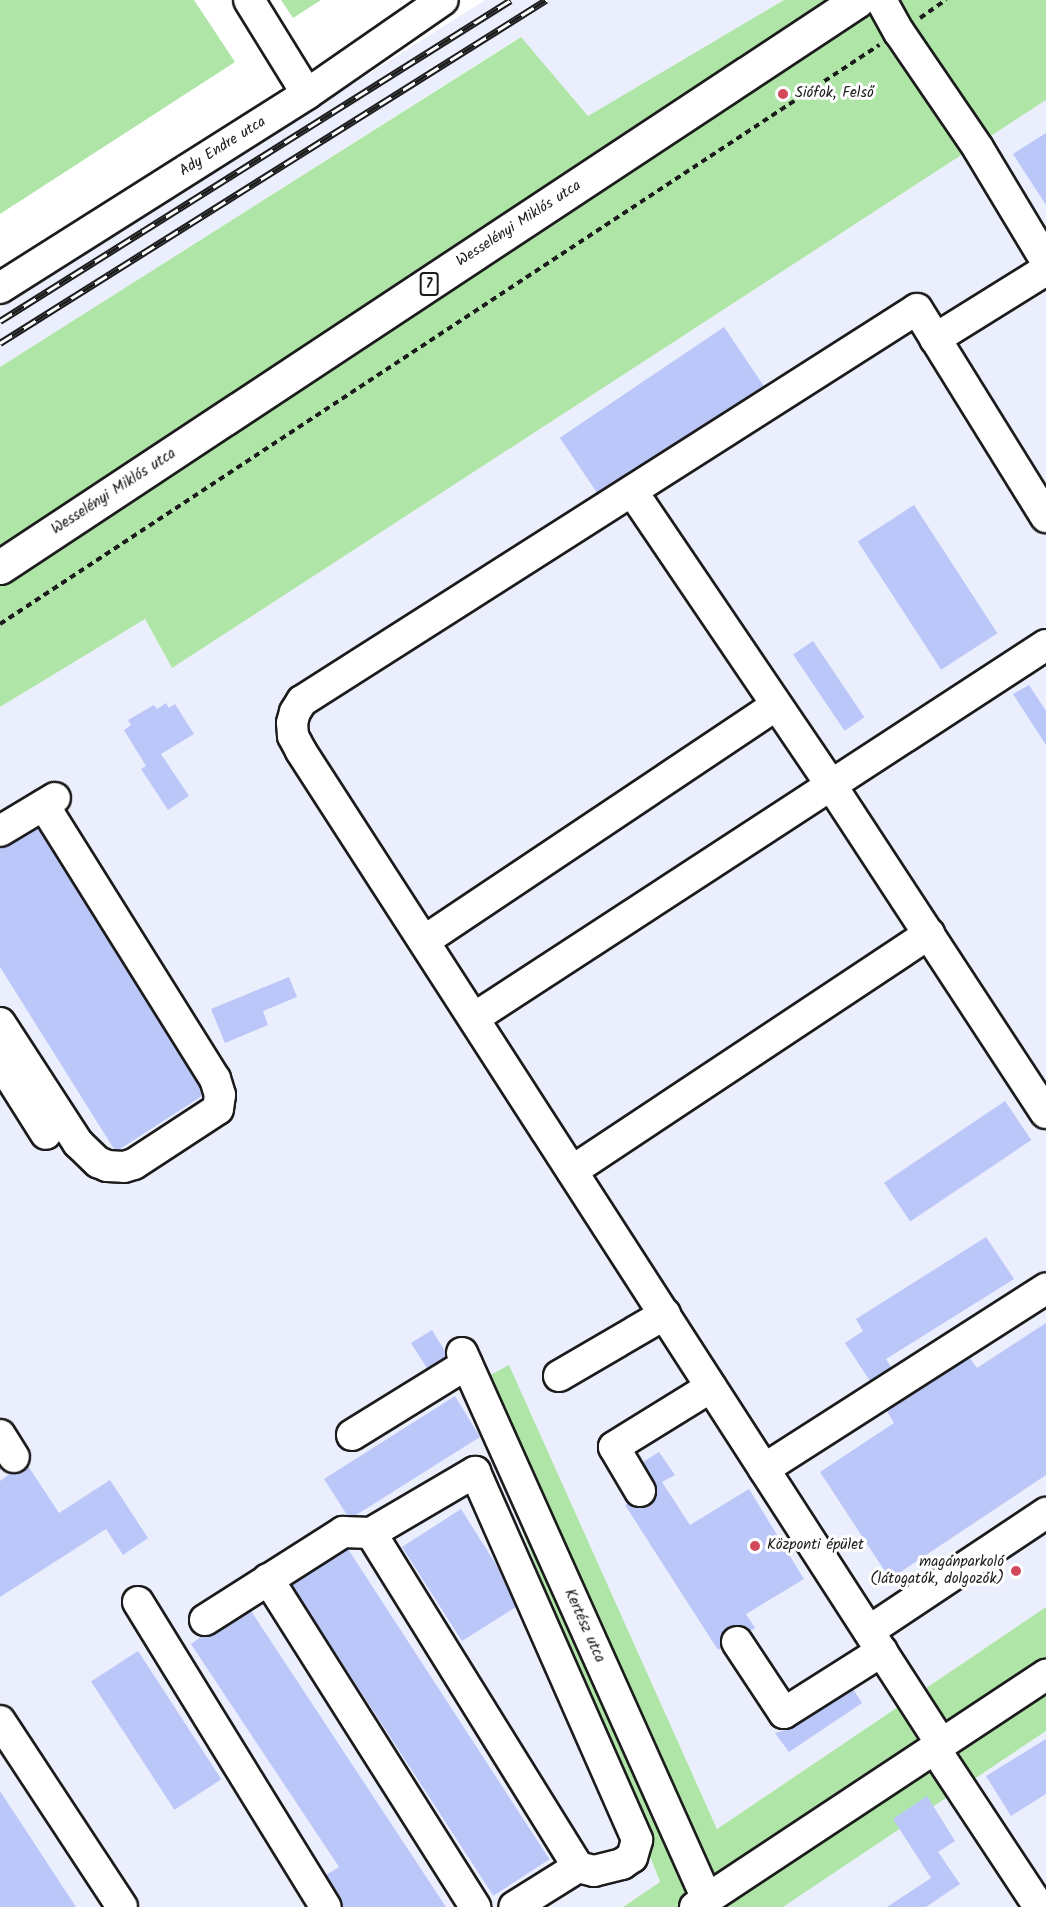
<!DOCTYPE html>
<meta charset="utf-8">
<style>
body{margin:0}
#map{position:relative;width:1046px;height:1907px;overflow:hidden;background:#fff;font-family:Kalam,sans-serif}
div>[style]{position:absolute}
.built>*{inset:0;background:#ebeefd}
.green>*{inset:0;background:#afe5a7}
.building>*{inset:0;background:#bbc7f8;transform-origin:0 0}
.path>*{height:4px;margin-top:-2px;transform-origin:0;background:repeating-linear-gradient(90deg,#1c1c1c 0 6px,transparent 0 10.5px)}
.roads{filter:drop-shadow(2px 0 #1c1c1c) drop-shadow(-2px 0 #1c1c1c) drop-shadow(0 2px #1c1c1c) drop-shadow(0 -2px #1c1c1c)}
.minor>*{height:30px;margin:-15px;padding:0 15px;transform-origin:15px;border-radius:15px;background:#fff}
.major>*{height:33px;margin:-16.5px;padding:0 16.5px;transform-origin:16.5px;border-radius:16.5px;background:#fff}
.rail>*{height:7px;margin-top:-3.5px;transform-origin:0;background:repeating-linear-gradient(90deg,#fff 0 14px,#1c1c1c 0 28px);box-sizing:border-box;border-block:2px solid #1c1c1c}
.dots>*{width:16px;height:16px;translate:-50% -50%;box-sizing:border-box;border:3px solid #fff;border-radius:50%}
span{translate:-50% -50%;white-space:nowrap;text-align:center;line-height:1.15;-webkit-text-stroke:6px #fff;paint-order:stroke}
.shield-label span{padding:2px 4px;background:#fff;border:2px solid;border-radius:4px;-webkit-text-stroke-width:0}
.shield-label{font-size:14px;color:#1c1c1c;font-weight:700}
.poi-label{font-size:15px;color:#1c1c1c}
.left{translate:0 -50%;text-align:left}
.right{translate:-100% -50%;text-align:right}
.street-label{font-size:15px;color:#1c1c1c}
</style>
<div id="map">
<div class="built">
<i style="clip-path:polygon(485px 0,784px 0,588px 116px,520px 37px,0 367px,0 308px)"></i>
<i style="clip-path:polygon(1046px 100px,1046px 1607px,717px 1829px,509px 1366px,466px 1388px,660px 1883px,622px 1907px,0 1907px,0 707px,145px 619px,172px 668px)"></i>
<i style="clip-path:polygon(1046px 1731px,1046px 1907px,783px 1907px)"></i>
</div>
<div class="green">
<i style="clip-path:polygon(0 0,194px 0,235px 62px,0 214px)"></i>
<i style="clip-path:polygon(281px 0,321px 0,293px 18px)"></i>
<i style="clip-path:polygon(784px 0,1046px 0,1046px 100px,172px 668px,145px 619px,0 707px,0 367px,521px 37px,588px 116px)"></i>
<i style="clip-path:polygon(509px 1365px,717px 1829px,1046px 1607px,1046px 1731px,783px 1907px,623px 1907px,660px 1882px,466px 1388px)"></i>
</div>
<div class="building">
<i style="clip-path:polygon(1046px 133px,1046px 205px,1013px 154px)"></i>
<i style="left:724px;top:327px;width:71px;height:198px;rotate:56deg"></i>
<i style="left:914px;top:505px;width:153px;height:67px;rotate:57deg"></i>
<i style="left:813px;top:641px;width:92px;height:24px;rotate:56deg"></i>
<i style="clip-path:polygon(1029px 685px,1046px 711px,1046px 745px,1013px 694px)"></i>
<i style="clip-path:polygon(166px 703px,169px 708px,175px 704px,194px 734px,161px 754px,189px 796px,168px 810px,141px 769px,146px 766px,124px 730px,131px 725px,128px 720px,154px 705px,157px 709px)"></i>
<i style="clip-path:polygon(38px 828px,199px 1086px,202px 1096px,120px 1149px,114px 1149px,0 967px,0 848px)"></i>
<i style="clip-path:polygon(289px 977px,297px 997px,263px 1011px,268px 1025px,225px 1043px,211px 1009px)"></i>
<i style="left:1005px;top:1101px;width:47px;height:146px;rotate:56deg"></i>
<i style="clip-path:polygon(986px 1237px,1014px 1279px,886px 1359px,891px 1367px,870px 1381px,845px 1343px,863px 1331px,856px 1319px)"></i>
<i style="clip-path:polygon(1046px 1323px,1046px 1475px,890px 1579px,820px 1472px,894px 1423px,887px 1411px,970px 1358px,977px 1368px)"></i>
<i style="clip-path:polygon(432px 1330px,445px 1351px,446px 1357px,427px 1368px,411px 1343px)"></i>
<i style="clip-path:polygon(455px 1396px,480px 1437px,356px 1515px,347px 1515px,324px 1479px)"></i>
<i style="clip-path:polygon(659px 1452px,675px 1475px,662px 1482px,690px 1525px,749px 1489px,804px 1579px,746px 1614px,755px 1628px,750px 1631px,737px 1625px,727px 1628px,721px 1635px,721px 1648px,718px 1650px,625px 1505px,629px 1503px,641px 1508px,655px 1500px,656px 1486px,659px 1484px,656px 1486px,643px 1462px)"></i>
<i style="clip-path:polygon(28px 1466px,59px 1513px,110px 1480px,148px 1538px,123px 1555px,106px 1529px,0 1597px,0 1481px,11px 1473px,23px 1472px)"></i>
<i style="clip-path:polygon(461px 1509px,497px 1566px,516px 1607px,462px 1641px,402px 1547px)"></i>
<i style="left:348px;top:1549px;width:370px;height:67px;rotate:57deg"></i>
<i style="clip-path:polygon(251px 1611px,446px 1907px,343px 1907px,326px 1875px,339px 1867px,191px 1644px,202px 1636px,214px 1635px)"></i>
<i style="left:138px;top:1651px;width:153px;height:56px;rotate:57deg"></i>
<i style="clip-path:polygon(853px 1689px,862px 1703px,789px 1752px,775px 1733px,793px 1728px)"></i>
<i style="clip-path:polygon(1046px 1739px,1046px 1794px,1011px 1816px,986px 1776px)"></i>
<i style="clip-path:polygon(0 1791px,76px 1907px,0 1907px)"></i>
<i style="clip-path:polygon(927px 1796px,955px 1841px,938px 1852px,960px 1884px,926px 1907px,887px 1907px,931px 1878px,893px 1819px)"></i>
</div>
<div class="path">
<i style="left:920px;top:18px;width:32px;rotate:-35deg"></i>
<i style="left:0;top:624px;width:1053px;rotate:-33.37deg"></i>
</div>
<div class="roads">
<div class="minor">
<i style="left:249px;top:0;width:110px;rotate:58.3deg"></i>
<i style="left:881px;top:0;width:37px;rotate:61deg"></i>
<i style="left:899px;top:32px;width:140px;rotate:55.7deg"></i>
<i style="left:978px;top:148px;width:132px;rotate:59deg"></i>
<i style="left:0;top:288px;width:363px;rotate:-32.3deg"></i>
<i style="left:307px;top:94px;width:165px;rotate:-34.7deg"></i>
<i style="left:935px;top:339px;width:131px;rotate:-31.9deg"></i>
<i style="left:632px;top:491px;width:355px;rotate:55.9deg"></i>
<i style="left:831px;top:785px;width:392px;rotate:56.8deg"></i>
<i style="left:0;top:831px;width:64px;rotate:-31deg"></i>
<i style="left:424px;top:941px;width:424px;rotate:-33.8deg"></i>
<i style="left:474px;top:1018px;width:683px;rotate:-33.11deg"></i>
<i style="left:0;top:1023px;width:143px;rotate:57deg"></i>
<i style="left:78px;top:1143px;width:28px;rotate:44deg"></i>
<i style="left:98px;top:1162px;width:10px;rotate:24deg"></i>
<i style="left:107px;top:1166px;width:17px;rotate:3deg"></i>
<i style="left:124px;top:1167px;width:10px;rotate:-17deg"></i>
<i style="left:134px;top:1164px;width:100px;rotate:-33.2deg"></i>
<i style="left:218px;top:1109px;width:14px;rotate:-82deg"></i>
<i style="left:220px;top:1095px;width:17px;rotate:-107deg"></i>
<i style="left:215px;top:1079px;width:323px;rotate:-122deg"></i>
<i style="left:0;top:1061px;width:86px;rotate:57.8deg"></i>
<i style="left:572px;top:1171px;width:429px;rotate:-33.6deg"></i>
<i style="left:462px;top:1353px;width:598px;rotate:65.83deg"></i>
<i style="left:559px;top:1376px;width:123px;rotate:-30.3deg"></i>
<i style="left:0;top:1435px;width:26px;rotate:58deg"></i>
<i style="left:352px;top:1435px;width:135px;rotate:-31.7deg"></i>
<i style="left:764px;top:1469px;width:335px;rotate:-32.6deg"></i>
<i style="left:640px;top:1491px;width:51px;rotate:-120.6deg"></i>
<i style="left:614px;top:1447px;width:114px;rotate:-31.7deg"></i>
<i style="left:371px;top:1533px;width:393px;rotate:58.2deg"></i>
<i style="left:268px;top:1579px;width:388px;rotate:57.7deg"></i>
<i style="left:138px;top:1602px;width:358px;rotate:58.4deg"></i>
<i style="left:205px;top:1620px;width:164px;rotate:-32.5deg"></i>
<i style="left:343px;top:1532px;width:28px;rotate:2deg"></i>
<i style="left:371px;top:1533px;width:121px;rotate:-30.4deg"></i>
<i style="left:475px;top:1472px;width:402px;rotate:66.2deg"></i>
<i style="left:637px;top:1840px;width:18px;rotate:106deg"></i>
<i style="left:632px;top:1857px;width:12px;rotate:145deg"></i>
<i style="left:622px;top:1864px;width:29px;rotate:166deg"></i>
<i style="left:594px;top:1871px;width:16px;rotate:-166deg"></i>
<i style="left:578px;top:1867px;width:75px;rotate:148deg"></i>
<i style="left:869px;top:1631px;width:213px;rotate:-33.7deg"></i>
<i style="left:737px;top:1642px;width:85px;rotate:56.5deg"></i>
<i style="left:784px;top:1713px;width:116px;rotate:-32.3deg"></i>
<i style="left:0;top:1721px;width:222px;rotate:56.7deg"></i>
<i style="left:942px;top:1745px;width:1183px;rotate:-122.82deg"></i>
<i style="left:301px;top:751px;width:17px;rotate:-118deg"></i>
<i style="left:293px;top:736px;width:13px;rotate:-94deg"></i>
<i style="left:292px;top:723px;width:11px;rotate:-75deg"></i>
<i style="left:295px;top:712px;width:13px;rotate:-58deg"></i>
<i style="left:302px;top:701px;width:729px;rotate:-32.51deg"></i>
<i style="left:917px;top:309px;width:245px;rotate:58.2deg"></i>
<i style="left:935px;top:1749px;width:189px;rotate:56.6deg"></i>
<i style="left:695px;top:1907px;width:421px;rotate:-33.5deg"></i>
</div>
<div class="major">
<i style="left:0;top:567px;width:1028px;rotate:-33.46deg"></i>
</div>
</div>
<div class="rail">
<i style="left:0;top:321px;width:603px;rotate:-32.14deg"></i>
<i style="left:0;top:343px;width:645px;rotate:-32.14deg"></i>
</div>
<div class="dots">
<i style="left:783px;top:94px;background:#d1495b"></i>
<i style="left:755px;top:1546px;background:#d1495b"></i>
<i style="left:1016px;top:1571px;background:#d1495b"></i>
</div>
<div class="shield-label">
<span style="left:429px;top:284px">7</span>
</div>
<div class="poi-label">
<span class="left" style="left:795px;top:94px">Siófok, Felső</span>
<span class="left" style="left:767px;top:1546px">Központi épület</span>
<span class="right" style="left:1004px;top:1571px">magánparkoló<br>(látogatók, dolgozók)</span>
</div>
<div class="street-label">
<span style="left:223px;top:147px;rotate:-32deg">Ady Endre utca</span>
<span style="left:519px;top:224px;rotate:-33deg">Wesselényi Miklós utca</span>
<span style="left:114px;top:492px;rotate:-33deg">Wesselényi Miklós utca</span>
<span style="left:584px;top:1626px;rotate:66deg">Kertész utca</span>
</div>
</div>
